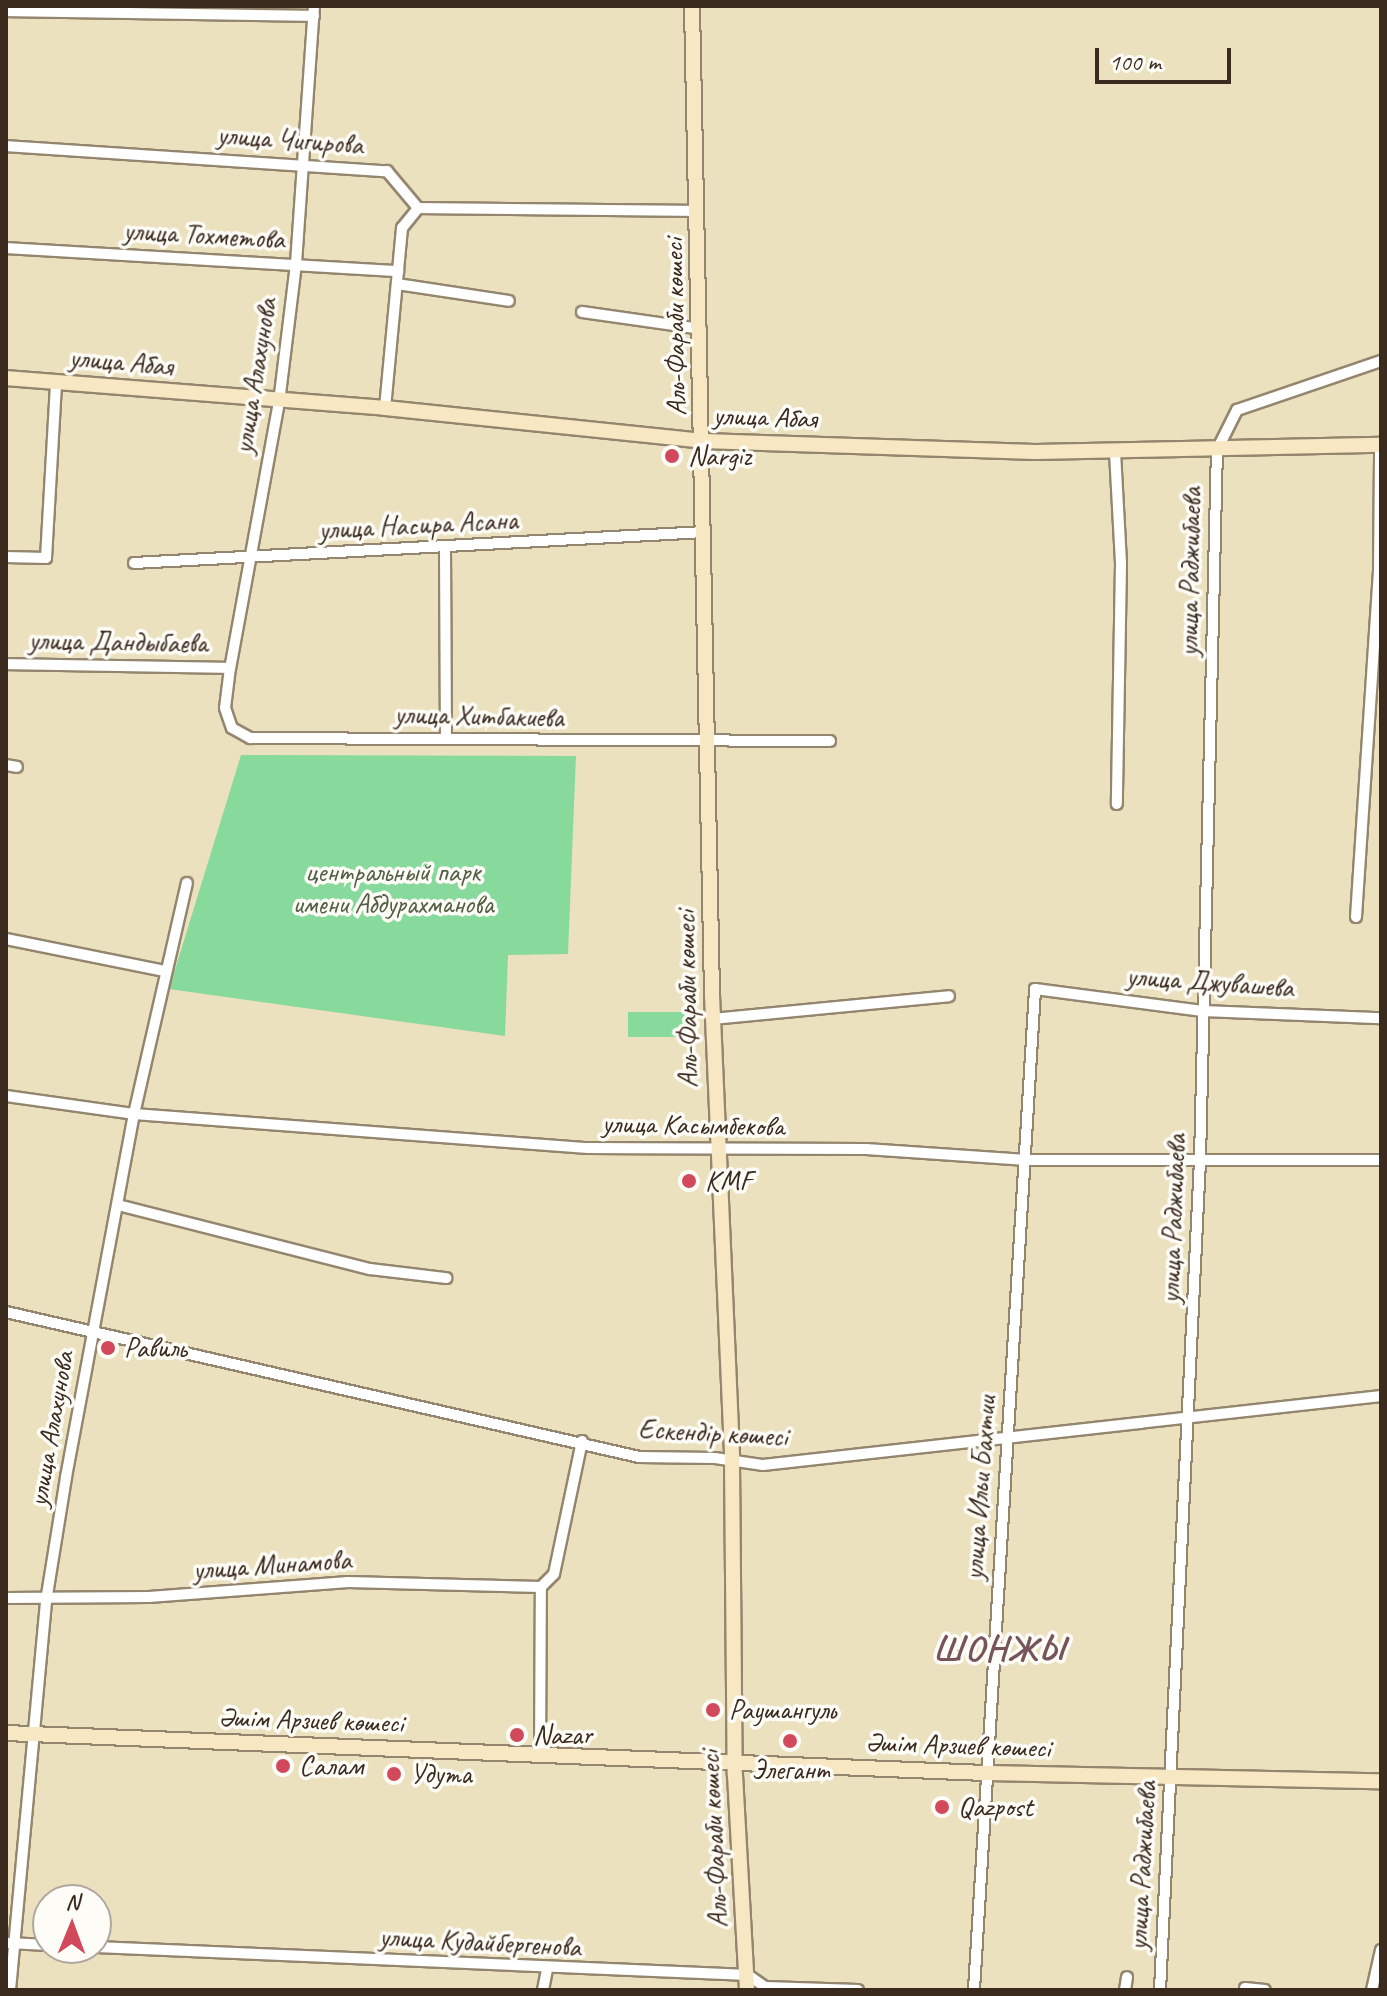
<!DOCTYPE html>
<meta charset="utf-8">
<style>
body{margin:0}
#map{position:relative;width:1387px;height:1996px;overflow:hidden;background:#ece1bf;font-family:Caveat,sans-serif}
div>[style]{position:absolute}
.green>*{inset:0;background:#87da9c;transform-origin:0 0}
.roads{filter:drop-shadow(2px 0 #94866e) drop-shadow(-2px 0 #94866e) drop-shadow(0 2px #94866e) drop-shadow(0 -2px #94866e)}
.street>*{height:10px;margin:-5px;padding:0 5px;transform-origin:5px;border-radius:5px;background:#fff}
.secondary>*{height:14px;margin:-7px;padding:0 7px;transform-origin:7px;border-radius:7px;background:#f8e7c3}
.dots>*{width:22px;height:22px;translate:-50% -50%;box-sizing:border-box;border:4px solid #fdfcf7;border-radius:50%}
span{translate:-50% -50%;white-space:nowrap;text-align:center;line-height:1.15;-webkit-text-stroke:7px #fdfcf7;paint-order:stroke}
.street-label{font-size:28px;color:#3b2a1e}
.poi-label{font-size:28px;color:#3b2a1e}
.left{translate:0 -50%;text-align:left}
.park-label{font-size:28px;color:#525f44}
.district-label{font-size:36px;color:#775459;font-weight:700;letter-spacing:2px}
.frame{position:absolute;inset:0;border:8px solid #3b2a1e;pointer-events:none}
.north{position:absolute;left:32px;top:1884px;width:80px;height:80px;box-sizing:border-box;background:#fdfcf7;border:2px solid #afa8a0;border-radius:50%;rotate:1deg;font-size:22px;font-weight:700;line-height:32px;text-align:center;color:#3b2a1e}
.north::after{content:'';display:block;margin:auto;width:28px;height:36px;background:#d1495b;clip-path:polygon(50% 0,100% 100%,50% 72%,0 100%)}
.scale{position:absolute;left:1095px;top:48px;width:136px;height:36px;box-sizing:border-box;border:4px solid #3b2a1e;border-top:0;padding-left:10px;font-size:24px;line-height:28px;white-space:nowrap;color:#3b2a1e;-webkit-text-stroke:6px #fdfcf7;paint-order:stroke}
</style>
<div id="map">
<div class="green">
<i style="clip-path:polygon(241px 755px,576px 756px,568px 954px,508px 955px,505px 1036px,169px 989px)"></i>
<i style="left:628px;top:1012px;width:63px;height:25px"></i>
</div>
<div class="roads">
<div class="street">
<i style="left:314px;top:6px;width:259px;rotate:94deg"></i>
<i style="left:296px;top:264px;width:139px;rotate:97deg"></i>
<i style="left:279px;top:402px;width:270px;rotate:100.4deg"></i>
<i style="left:230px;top:668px;width:40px;rotate:97.1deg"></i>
<i style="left:225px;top:708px;width:21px;rotate:71deg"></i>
<i style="left:232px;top:728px;width:21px;rotate:29deg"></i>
<i style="left:250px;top:738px;width:580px;rotate:0.3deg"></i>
<i style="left:6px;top:11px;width:308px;rotate:0.9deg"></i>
<i style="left:6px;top:146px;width:382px;rotate:3.8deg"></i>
<i style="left:387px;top:171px;width:48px;rotate:50deg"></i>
<i style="left:418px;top:208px;width:280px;rotate:0.6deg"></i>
<i style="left:6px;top:248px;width:393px;rotate:3.4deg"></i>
<i style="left:397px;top:284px;width:113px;rotate:8.6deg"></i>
<i style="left:582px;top:312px;width:120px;rotate:8.1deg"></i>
<i style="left:385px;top:408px;width:181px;rotate:-84.6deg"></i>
<i style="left:402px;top:228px;width:26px;rotate:-51deg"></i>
<i style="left:1115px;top:452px;width:112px;rotate:86.9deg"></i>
<i style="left:1121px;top:564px;width:240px;rotate:91deg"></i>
<i style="left:445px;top:550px;width:189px;rotate:89.7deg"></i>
<i style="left:6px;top:557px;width:40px;rotate:1.4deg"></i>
<i style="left:46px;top:558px;width:175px;rotate:-86.7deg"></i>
<i style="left:134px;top:563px;width:572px;rotate:-3.11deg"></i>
<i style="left:6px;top:664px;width:224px;rotate:1deg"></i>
<i style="left:6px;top:765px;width:11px;rotate:10deg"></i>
<i style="left:1356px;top:917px;width:346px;rotate:-86.2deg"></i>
<i style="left:1379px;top:572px;width:127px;rotate:-89.5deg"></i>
<i style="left:6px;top:939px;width:162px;rotate:11.4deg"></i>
<i style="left:712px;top:1019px;width:238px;rotate:-5.5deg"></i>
<i style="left:6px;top:1096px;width:129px;rotate:8deg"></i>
<i style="left:134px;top:1114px;width:455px;rotate:4.3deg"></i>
<i style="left:588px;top:1148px;width:278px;rotate:0.2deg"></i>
<i style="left:866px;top:1149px;width:161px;rotate:3.9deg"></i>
<i style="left:1027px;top:1160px;width:354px"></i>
<i style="left:118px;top:1205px;width:260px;rotate:14.3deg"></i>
<i style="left:370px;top:1269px;width:77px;rotate:6.8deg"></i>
<i style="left:6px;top:1312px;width:649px;rotate:12.9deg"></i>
<i style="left:639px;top:1457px;width:76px;rotate:0.8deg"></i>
<i style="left:715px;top:1458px;width:49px;rotate:8.3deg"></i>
<i style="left:763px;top:1465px;width:622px;rotate:-6.37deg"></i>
<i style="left:6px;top:1598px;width:143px;rotate:-0.4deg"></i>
<i style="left:149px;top:1597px;width:200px;rotate:-4.3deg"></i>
<i style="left:348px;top:1582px;width:193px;rotate:1.5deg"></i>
<i style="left:540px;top:1756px;width:169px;rotate:-89.7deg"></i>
<i style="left:541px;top:1587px;width:18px;rotate:-45deg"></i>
<i style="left:554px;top:1574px;width:136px;rotate:-78.1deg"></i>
<i style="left:8px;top:1943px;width:40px;rotate:2.9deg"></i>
<i style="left:96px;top:1947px;width:653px;rotate:2.46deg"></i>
<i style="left:748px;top:1975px;width:21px;rotate:35deg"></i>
<i style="left:765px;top:1987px;width:93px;rotate:1.8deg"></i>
<i style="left:1245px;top:1988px;width:20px;rotate:6deg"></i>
<i style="left:10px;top:1990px;width:391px;rotate:-84.7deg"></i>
<i style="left:46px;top:1601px;width:126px;rotate:-80.8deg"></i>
<i style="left:66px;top:1477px;width:369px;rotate:-79.4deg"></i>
<i style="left:134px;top:1114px;width:237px;rotate:-77.1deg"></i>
<i style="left:543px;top:1990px;width:20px;rotate:-79deg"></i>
<i style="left:974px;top:1990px;width:1003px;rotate:-86.51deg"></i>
<i style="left:1035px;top:989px;width:169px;rotate:7.5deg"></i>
<i style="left:1203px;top:1011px;width:178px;rotate:2.3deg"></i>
<i style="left:1125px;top:1990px;width:13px;rotate:-81deg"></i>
<i style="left:1160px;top:1990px;width:832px;rotate:-87.24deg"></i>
<i style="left:1200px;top:1159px;width:709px;rotate:-88.63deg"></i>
<i style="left:1217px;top:450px;width:45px;rotate:-63.4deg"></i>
<i style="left:1237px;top:410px;width:152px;rotate:-18.8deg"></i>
<i style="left:1372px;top:1990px;width:41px;rotate:-77.3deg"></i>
</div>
<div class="secondary">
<i style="left:692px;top:6px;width:989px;rotate:88.84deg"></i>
<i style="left:712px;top:995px;width:467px;rotate:87.5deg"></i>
<i style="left:732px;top:1462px;width:313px;rotate:89.5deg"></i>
<i style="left:735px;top:1775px;width:215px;rotate:86.8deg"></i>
<i style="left:6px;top:378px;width:380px;rotate:4.5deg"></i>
<i style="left:385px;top:408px;width:320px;rotate:5.9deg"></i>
<i style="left:703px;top:441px;width:332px;rotate:1.9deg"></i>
<i style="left:1035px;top:452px;width:346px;rotate:-1.2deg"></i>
<i style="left:6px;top:1733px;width:979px;rotate:2.34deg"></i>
<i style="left:984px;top:1773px;width:397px;rotate:1.2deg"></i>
</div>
</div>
<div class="dots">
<i style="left:672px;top:456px;background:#d1495b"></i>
<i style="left:689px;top:1181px;background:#d1495b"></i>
<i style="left:108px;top:1348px;background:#d1495b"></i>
<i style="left:713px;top:1710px;background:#d1495b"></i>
<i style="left:517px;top:1735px;background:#d1495b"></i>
<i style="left:790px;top:1741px;background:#d1495b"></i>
<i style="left:283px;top:1766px;background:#d1495b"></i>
<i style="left:394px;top:1774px;background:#d1495b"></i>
<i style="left:942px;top:1807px;background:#d1495b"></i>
</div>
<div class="street-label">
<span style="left:290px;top:140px;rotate:4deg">улица Чигирова</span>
<span style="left:204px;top:235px;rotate:3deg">улица Тохметова</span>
<span style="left:675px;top:327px;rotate:-91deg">Аль-Фараби көшесі</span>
<span style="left:121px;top:362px;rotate:5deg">улица Абая</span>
<span style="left:255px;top:376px;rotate:-81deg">улица Алахунова</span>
<span style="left:765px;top:417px;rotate:2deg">улица Абая</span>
<span style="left:418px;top:525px;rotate:-3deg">улица Насира Асана</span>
<span style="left:1190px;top:572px;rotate:-89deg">улица Раджибаева</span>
<span style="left:118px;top:642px;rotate:1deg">улица Дандыбаева</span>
<span style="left:479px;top:716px;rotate:1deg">улица Хитбакиева</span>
<span style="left:1210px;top:982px;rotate:4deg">улица Джувашева</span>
<span style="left:687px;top:999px;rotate:-91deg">Аль-Фараби көшесі</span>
<span style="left:693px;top:1125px;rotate:1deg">улица Касымбекова</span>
<span style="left:1173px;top:1219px;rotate:-88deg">улица Раджибаева</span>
<span style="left:51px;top:1429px;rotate:-80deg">улица Алахунова</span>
<span style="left:713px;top:1433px;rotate:3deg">Ескендір көшесі</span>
<span style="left:980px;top:1488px;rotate:-86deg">улица Ильи Бахтии</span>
<span style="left:272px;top:1565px;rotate:-4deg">улица Минамова</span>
<span style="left:311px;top:1720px;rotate:2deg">Әшім Арзиев көшесі</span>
<span style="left:958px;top:1745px;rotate:2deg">Әшім Арзиев көшесі</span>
<span style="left:714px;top:1839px;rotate:-93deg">Аль-Фараби көшесі</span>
<span style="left:1142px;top:1866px;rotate:-87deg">улица Раджибаева</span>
<span style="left:480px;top:1942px;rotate:3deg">улица Кудайбергенова</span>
</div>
<div class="poi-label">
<span class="left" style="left:688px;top:456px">Nargiz</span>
<span class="left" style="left:705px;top:1181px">KMF</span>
<span class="left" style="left:124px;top:1348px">Равиль</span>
<span class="left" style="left:729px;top:1710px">Раушангуль</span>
<span class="left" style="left:533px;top:1735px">Nazar</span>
<span class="left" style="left:299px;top:1766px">Салам</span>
<span style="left:790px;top:1770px">Элегант</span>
<span class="left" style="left:410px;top:1774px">Удута</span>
<span class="left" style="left:958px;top:1807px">Qazpost</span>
</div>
<div class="park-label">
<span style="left:393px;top:888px">центральный парк<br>имени Абдурахманова</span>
</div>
<div class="district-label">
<span style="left:999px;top:1649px">ШОНЖЫ</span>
</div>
<div class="frame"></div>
<div class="north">N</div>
<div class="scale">100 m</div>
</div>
